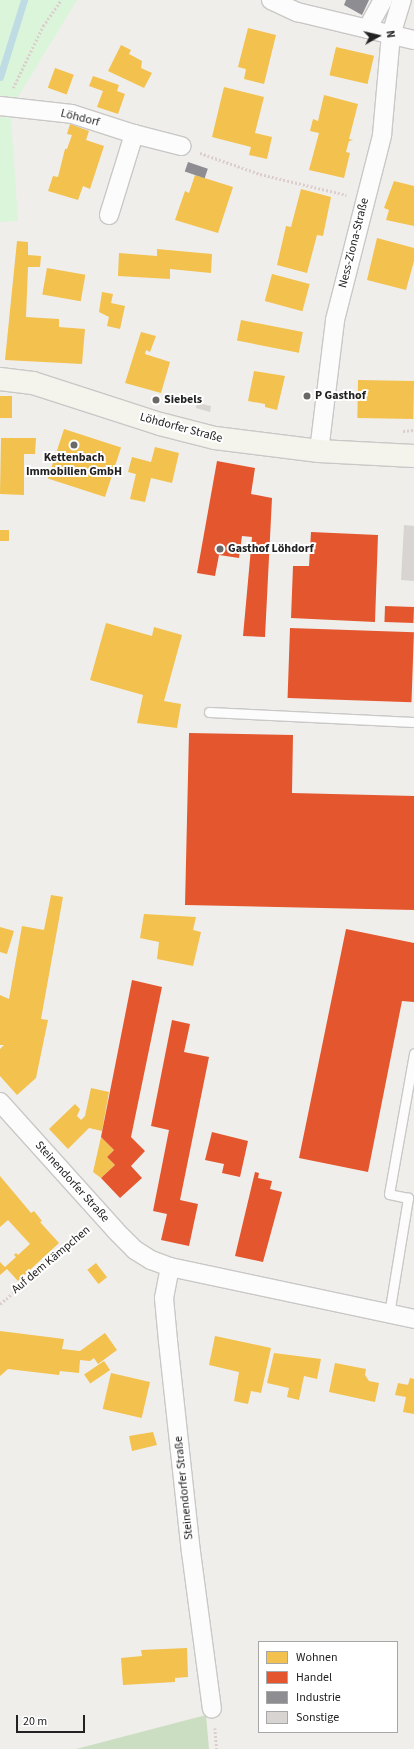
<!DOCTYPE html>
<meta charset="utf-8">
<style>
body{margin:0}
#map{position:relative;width:414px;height:1749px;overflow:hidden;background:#f0eeeb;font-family:"Source Sans 3",sans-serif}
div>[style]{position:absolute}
.forest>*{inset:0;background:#cbdec1}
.park>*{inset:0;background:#daf5da}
.homes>*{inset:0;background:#f2c14e;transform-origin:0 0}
.shops>*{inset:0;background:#e4572e;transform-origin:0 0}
.industry>*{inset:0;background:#8d8d92;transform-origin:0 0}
.stream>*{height:7px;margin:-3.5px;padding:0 3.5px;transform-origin:3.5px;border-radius:3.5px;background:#bfdbe3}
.building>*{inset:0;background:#d7d4d2}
.path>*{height:2.5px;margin-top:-1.25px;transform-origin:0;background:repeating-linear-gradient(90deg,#dccecd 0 2px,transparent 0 4px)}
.roads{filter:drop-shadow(1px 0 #c9c8c7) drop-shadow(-1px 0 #c9c8c7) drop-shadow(0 1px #c9c8c7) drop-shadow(0 -1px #c9c8c7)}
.service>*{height:9px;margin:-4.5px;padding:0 4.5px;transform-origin:4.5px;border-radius:4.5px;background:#fdfcfc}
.minor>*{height:18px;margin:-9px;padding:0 9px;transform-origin:9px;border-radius:9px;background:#fdfcfc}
.secondary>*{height:22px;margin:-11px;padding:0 11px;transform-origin:11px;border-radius:11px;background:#f4f4ed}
.dots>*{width:11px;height:11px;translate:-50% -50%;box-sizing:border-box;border:2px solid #fff;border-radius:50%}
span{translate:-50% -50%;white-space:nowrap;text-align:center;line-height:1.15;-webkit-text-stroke:4px #fff;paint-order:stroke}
.street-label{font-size:12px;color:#222}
.poi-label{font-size:12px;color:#222;font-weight:700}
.left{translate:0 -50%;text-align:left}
.legend{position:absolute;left:258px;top:1641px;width:140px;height:92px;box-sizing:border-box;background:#fff;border:1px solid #a7a7a7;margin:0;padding:5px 7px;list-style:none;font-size:12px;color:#222}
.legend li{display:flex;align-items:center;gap:8px;height:20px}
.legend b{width:20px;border:1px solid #a7a7a7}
.north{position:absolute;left:358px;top:16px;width:40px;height:40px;-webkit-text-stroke:3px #fff;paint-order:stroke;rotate:82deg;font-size:11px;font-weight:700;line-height:16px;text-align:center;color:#222}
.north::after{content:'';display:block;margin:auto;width:14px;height:18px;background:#222;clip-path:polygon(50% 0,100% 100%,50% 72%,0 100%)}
.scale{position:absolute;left:16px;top:1715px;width:69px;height:18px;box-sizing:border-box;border:2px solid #222;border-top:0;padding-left:5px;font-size:12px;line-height:14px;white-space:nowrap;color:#222;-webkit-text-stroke:3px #fff;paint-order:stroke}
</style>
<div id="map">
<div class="forest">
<i style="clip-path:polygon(206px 1715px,209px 1749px,76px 1749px)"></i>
</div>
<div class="park">
<i style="clip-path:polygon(0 0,77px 0,18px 97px,0 96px)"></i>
<i style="clip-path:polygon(0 117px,11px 118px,18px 221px,0 222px)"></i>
</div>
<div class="homes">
<i style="clip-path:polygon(248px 28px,276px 35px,264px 84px,244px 79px,246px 69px,238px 67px)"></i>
<i style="clip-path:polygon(121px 45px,131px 50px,129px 54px,142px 61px,141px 68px,152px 73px,144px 88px,108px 71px)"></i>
<i style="left:336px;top:47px;width:39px;height:29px;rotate:13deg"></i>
<i style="left:55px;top:68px;width:20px;height:21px;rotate:20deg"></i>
<i style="clip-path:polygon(93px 76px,119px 85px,117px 91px,125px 94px,118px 114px,97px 107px,103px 91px,89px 86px)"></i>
<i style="clip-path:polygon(224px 87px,264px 97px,255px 133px,272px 137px,267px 159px,249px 155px,251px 147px,212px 137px)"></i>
<i style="clip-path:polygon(324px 95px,358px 104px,349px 139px,353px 140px,349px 141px,346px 152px,350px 153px,344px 178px,309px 170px,319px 133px,310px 131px,313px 119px,318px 121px)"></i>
<i style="clip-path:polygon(70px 124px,89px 131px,86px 140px,104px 146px,90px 189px,83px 186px,78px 200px,48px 191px,53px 176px,58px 177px,65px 149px,67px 149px,72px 135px,67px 134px)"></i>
<i style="clip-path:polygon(195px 175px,233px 187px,218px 233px,175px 220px,185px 191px,189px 193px)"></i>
<i style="clip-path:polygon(394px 181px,414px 186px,414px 226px,386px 220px,389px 210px,384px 208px)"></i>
<i style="clip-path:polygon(301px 189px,331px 197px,323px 236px,317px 235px,307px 273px,277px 265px,286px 226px,291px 227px)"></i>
<i style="clip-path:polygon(377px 238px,414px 248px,414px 261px,406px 290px,367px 280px)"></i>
<i style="clip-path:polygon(17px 241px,28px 242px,28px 255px,41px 256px,40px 267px,28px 267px,26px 317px,59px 319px,59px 327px,85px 329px,82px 364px,5px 360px)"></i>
<i style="clip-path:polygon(157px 249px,212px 254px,211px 273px,170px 269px,170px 279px,118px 276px,119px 253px,157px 256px)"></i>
<i style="left:47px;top:268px;width:39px;height:27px;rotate:10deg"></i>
<i style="left:272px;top:274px;width:39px;height:28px;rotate:15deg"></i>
<i style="clip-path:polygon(102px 292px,113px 294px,111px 303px,125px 306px,120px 329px,107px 326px,109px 317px,99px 312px)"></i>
<i style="left:241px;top:320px;width:63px;height:21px;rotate:11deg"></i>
<i style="clip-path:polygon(141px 332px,156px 336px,150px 352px,146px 350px,145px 354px,170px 362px,161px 393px,125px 383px)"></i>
<i style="clip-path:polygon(254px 371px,285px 376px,277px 410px,265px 407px,265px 404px,248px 401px)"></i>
<i style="left:358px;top:380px;width:56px;height:38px;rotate:1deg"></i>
<i style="left:0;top:396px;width:12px;height:22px"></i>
<i style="left:64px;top:429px;width:60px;height:52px;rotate:18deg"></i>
<i style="clip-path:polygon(1px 438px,36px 438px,35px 454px,24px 454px,24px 495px,0 494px)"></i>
<i style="clip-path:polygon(155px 447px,179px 453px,172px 483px,151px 478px,145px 502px,130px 499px,136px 474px,128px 472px,132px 457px,151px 462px)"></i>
<i style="left:0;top:530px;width:9px;height:11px"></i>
<i style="clip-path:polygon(106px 623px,152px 636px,154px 627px,182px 635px,164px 701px,181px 704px,177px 728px,137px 723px,143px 695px,90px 680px)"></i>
<i style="clip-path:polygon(51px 895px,63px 897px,41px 1019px,48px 1020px,36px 1078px,17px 1095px,0 1076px,0 1049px,4px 1045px,0 1045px,0 995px,9px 999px,22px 926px,44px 930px)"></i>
<i style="clip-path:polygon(144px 914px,196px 917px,193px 930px,201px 932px,193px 966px,157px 959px,159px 942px,140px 938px)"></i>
<i style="clip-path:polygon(0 927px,14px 931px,7px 954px,0 952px)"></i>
<i style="clip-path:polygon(91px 1088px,109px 1092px,102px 1131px,89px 1128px,68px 1149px,49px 1129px,75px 1104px,80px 1109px,77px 1116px,81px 1120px,85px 1116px)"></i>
<i style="clip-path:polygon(101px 1137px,114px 1150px,107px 1157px,115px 1165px,101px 1178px,93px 1172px)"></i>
<i style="clip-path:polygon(0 1176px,31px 1213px,34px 1211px,42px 1221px,40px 1222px,59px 1243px,18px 1281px,7px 1269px,0 1275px,0 1262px,5px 1267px,16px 1257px,14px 1255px,16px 1253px,18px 1255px,30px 1244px,8px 1220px,0 1227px)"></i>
<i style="left:96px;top:1263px;width:18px;height:11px;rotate:52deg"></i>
<i style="clip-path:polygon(0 1331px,64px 1339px,62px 1349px,80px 1351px,105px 1333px,117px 1350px,98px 1364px,94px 1358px,90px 1361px,80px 1360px,79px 1373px,60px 1371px,59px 1375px,8px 1369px,0 1376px)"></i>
<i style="clip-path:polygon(215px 1336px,271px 1348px,261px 1393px,251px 1391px,248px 1404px,234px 1401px,239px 1372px,209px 1365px)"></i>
<i style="clip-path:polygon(274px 1353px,321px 1359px,317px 1379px,304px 1376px,299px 1400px,287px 1397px,289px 1388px,267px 1383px)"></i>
<i style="left:104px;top:1361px;width:11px;height:24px;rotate:56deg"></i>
<i style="clip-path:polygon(335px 1363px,366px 1369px,365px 1375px,369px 1381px,379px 1383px,375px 1402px,329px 1392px)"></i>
<i style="left:111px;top:1373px;width:40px;height:37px;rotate:13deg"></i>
<i style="clip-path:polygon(410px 1378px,414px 1379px,414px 1414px,403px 1412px,406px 1397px,395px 1395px,398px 1383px,408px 1385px)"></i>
<i style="clip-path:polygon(153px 1432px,157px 1445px,132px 1451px,129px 1436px)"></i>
<i style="clip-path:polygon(187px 1648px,188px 1677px,175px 1678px,175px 1682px,123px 1685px,121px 1658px,142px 1656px,141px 1650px)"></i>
</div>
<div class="shops">
<i style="clip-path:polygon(217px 461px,255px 468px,251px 494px,272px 498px,265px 637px,243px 636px,252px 537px,242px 536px,239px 558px,219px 555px,215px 576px,197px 573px)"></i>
<i style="clip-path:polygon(311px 532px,378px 535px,375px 622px,291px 618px,293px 566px,309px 566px)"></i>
<i style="left:385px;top:606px;width:29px;height:16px;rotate:2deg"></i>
<i style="left:290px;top:628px;width:124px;height:70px;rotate:2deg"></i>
<i style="clip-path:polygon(189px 733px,293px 735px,292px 793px,414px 796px,414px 910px,185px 905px)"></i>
<i style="clip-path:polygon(346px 929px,414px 943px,414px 1002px,402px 1001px,368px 1172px,299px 1158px)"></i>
<i style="clip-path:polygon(132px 980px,162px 987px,131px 1137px,145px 1151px,131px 1166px,142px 1178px,120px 1198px,101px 1178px,115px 1165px,107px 1157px,114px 1150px,101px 1137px)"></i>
<i style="clip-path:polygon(172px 1020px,190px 1024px,184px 1052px,209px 1057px,180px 1200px,198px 1204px,189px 1246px,161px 1240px,167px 1214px,153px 1211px,169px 1130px,151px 1126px)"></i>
<i style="clip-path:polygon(212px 1132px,248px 1141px,240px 1177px,222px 1173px,224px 1164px,205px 1160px)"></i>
<i style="clip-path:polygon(255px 1172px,259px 1173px,258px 1178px,272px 1181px,270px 1189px,282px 1192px,263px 1262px,235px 1256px)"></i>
</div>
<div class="industry">
<i style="clip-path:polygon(346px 0,369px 0,362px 15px,344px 5px)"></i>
<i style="left:188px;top:162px;width:21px;height:10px;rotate:19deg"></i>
</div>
<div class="stream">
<i style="left:0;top:77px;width:81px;rotate:-72.7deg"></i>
</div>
<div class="building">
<i style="clip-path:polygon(197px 403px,211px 406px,210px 412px,196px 408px)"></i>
<i style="clip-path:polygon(404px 525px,414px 526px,414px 581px,401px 580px)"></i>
</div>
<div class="path">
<i style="left:13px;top:88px;width:69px;rotate:-64.2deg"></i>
<i style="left:43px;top:26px;width:32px;rotate:-55deg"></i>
<i style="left:200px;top:153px;width:64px;rotate:19.3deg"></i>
<i style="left:260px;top:174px;width:89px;rotate:13.6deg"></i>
<i style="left:403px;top:431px;width:11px;rotate:-5deg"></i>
<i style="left:0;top:1304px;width:116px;rotate:-40.4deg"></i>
<i style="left:215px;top:1728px;width:21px;rotate:85deg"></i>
</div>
<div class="roads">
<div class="service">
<i style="left:209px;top:712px;width:205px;rotate:2.8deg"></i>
<i style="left:389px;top:1314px;width:118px;rotate:-80.7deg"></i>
<i style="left:408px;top:1198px;width:19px;rotate:-168deg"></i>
<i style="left:389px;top:1194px;width:143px;rotate:-79.9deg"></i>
</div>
<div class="minor">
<i style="left:271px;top:0;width:29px;rotate:25deg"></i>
<i style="left:297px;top:12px;width:120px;rotate:13.5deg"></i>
<i style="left:367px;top:29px;width:33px;rotate:-61deg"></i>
<i style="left:0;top:106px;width:72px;rotate:6.3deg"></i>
<i style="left:72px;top:114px;width:65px;rotate:17.9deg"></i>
<i style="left:134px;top:134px;width:49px;rotate:14.3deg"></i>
<i style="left:109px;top:215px;width:85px;rotate:-72.8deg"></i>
<i style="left:319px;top:451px;width:132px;rotate:-83deg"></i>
<i style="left:335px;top:320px;width:191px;rotate:-75.7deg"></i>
<i style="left:382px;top:135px;width:100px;rotate:-84.9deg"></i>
<i style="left:391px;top:35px;width:37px;rotate:-73deg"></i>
<i style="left:0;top:1102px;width:173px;rotate:48deg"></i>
<i style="left:116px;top:1231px;width:27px;rotate:45deg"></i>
<i style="left:135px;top:1250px;width:19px;rotate:32deg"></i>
<i style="left:151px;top:1260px;width:20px;rotate:20deg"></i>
<i style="left:170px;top:1267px;width:249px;rotate:12deg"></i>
<i style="left:170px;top:1267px;width:32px;rotate:101deg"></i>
<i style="left:164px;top:1298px;width:43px;rotate:84.7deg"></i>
<i style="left:168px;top:1341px;width:212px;rotate:83.8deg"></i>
<i style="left:191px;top:1552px;width:158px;rotate:82.4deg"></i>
</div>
<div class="secondary">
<i style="left:0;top:379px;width:33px;rotate:7deg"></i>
<i style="left:33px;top:383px;width:133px;rotate:17.9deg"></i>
<i style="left:160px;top:424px;width:57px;rotate:14.3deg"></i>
<i style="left:215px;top:438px;width:105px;rotate:7.1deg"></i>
<i style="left:319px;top:451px;width:95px;rotate:3deg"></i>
</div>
</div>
<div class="dots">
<i style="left:307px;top:396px;background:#6a6968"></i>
<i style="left:156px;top:400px;background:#6a6968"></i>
<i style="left:74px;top:445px;background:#6a6968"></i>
<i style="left:220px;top:549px;background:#6a6968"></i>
</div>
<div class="street-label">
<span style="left:80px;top:118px;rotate:14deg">Löhdorf</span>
<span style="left:354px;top:243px;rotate:-76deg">Ness-Ziona-Straße</span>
<span style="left:181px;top:428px;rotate:15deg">Löhdorfer Straße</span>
<span style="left:72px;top:1182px;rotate:48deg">Steinendorfer Straße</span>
<span style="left:51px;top:1260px;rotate:-40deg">Auf dem Kämpchen</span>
<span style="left:184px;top:1488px;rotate:-96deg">Steinendorfer Straße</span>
</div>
<div class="poi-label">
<span class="left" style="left:315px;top:396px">P Gasthof</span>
<span class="left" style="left:164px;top:400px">Siebels</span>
<span style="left:74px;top:465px">Kettenbach<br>Immobilien GmbH</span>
<span class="left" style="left:228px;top:549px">Gasthof Löhdorf</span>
</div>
<ul class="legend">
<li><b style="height:11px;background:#f2c14e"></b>Wohnen</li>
<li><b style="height:11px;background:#e4572e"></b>Handel</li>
<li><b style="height:11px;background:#8d8d92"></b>Industrie</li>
<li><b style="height:11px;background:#d7d4d2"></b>Sonstige</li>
</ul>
<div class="north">N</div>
<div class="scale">20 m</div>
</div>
